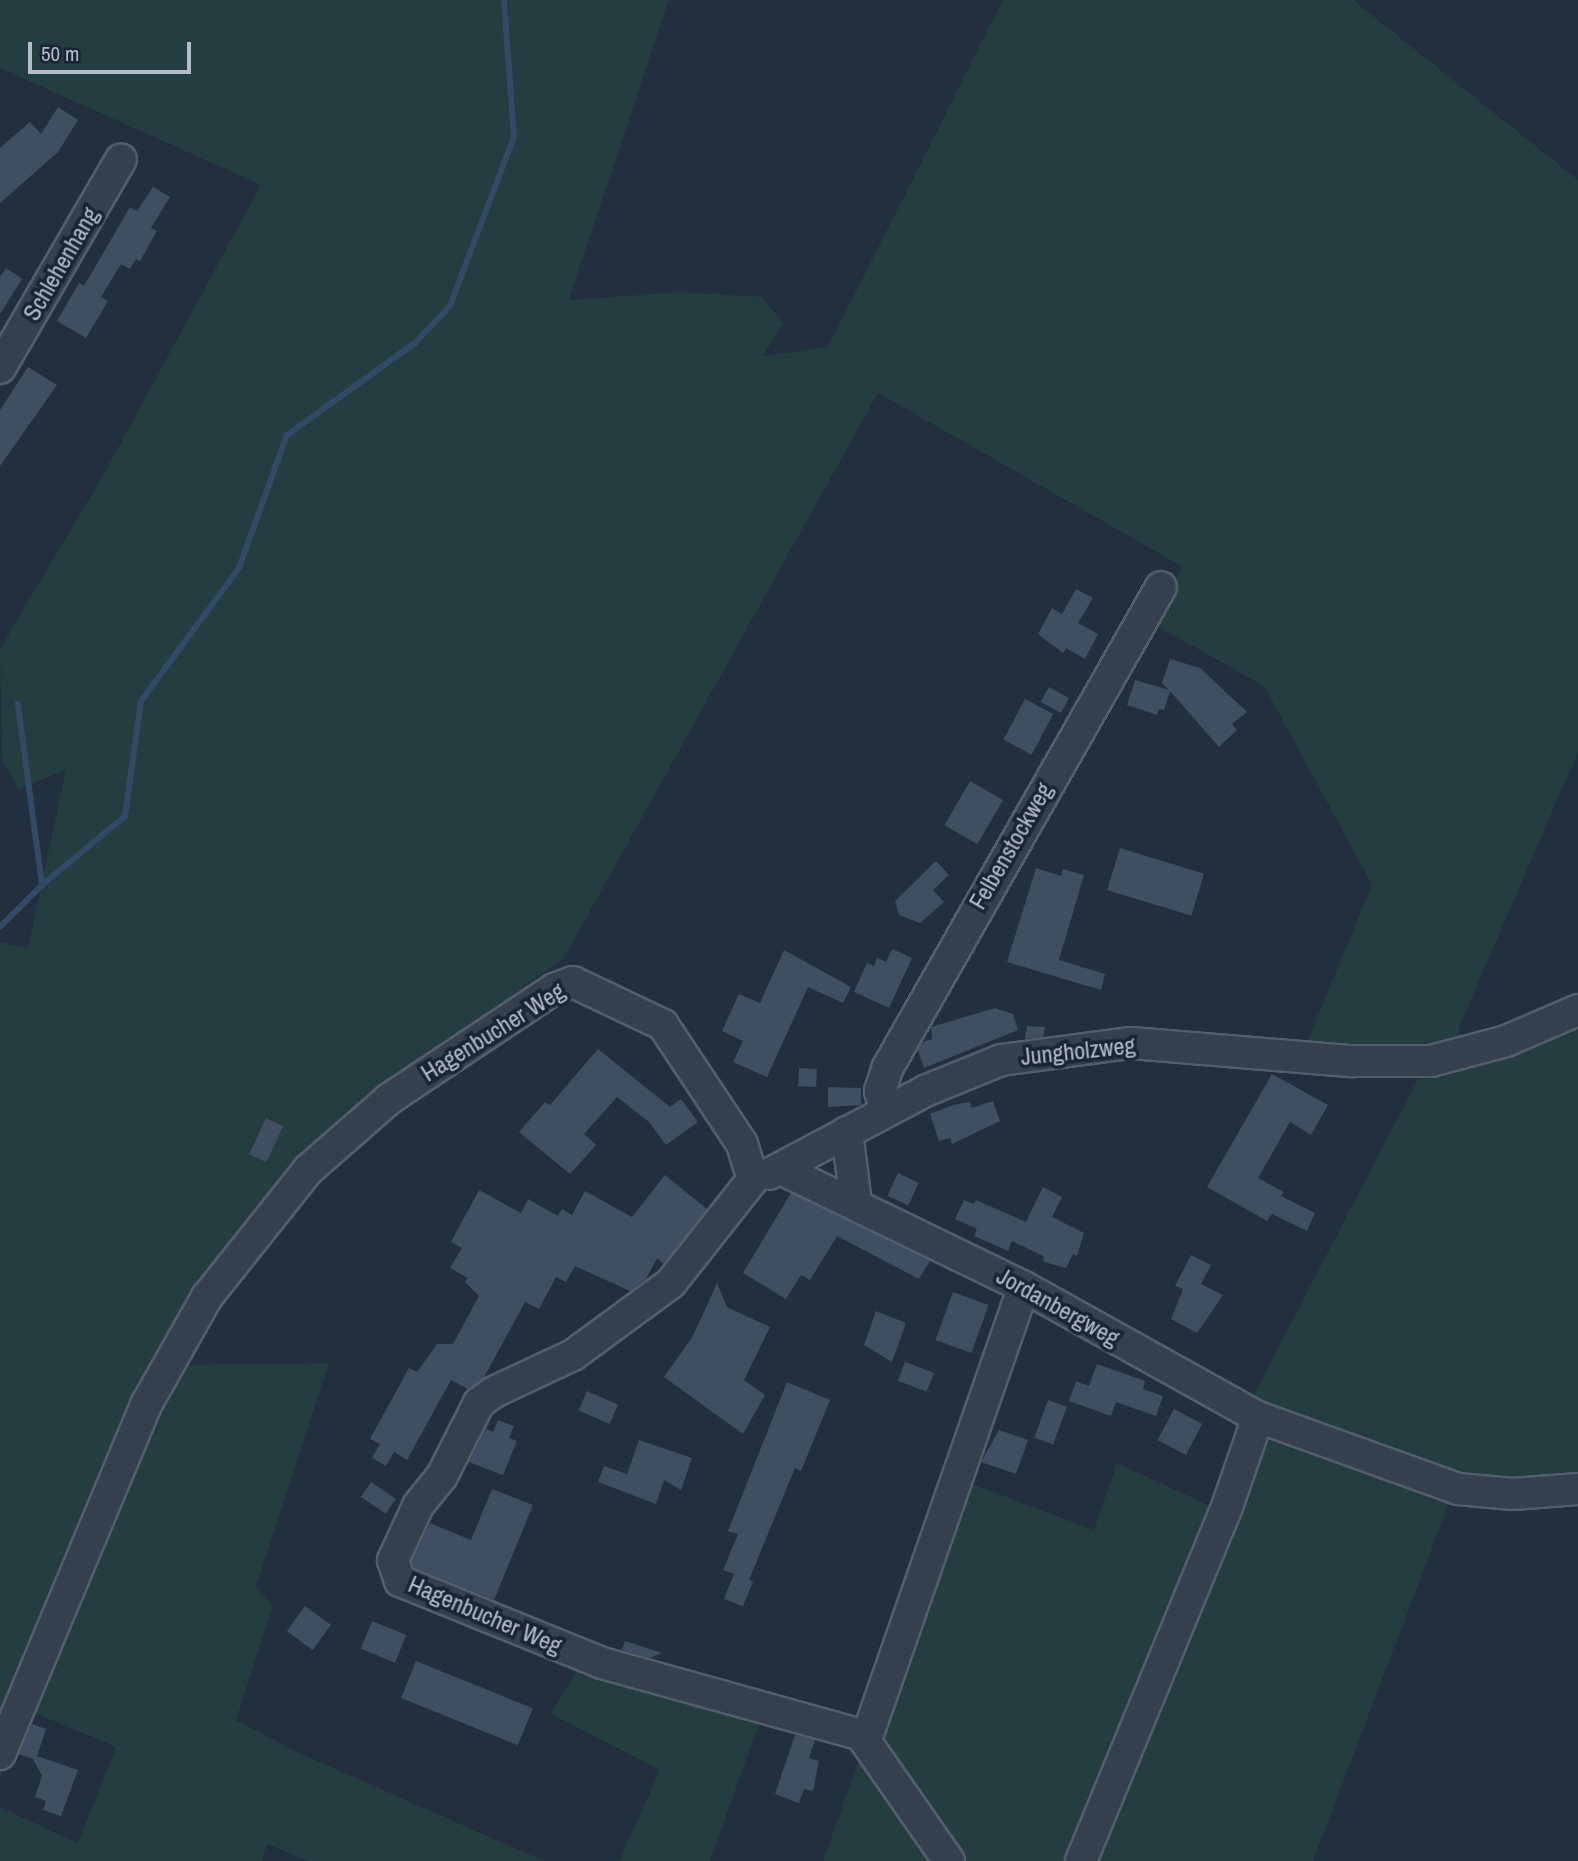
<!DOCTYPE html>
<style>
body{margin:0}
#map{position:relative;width:1578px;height:1861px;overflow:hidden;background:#212f3f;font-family:"Archivo Narrow",sans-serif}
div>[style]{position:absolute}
.green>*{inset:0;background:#233d40}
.stream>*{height:6px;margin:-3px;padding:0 3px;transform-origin:3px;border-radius:3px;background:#334a67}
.building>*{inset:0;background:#404e61;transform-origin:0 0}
.roads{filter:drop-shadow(2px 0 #535e6c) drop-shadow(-2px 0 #535e6c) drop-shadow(0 2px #535e6c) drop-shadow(0 -2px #535e6c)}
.minor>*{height:30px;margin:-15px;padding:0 15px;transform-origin:15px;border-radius:15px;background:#35404e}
span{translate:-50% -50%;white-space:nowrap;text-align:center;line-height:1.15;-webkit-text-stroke:7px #1a2533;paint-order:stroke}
.street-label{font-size:24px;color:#b1bbca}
.scale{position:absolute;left:28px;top:42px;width:163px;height:32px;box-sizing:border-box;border:4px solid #b1bbca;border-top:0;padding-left:9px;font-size:21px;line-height:24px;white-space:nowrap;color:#b1bbca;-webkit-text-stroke:5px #1a2533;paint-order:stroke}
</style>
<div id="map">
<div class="green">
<i style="clip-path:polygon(0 0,669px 0,569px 300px,679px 292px,762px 297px,783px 323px,763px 356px,828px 347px,1003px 0,1353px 0,1578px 180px,1578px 752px,1459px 1027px,1462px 1058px,1578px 1021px,1578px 1484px,1494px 1482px,1461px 1472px,1313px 1861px,823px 1861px,959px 1479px,1094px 1530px,1117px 1463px,1228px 1514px,1250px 1402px,1431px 1054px,1302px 1054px,1372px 885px,1264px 686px,1148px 621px,1183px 567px,878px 393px,564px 958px,339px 1120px,276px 1195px,160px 1365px,329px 1363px,256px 1587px,273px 1605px,236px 1720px,295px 1751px,544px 1861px,308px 1861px,267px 1844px,262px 1861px,0 1861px,0 1807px,78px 1843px,116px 1747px,30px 1711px,0 1777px,0 942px,28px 948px,66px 770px,18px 789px,2px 759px,0 649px,106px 470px,261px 185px,0 68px)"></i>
<i style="clip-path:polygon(576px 1671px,761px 1718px,710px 1861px,619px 1861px,660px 1770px,551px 1714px)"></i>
</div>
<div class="stream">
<i style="left:42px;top:885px;width:108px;rotate:-39.7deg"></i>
<i style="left:125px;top:816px;width:116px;rotate:-82.1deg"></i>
<i style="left:141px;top:701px;width:165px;rotate:-53.6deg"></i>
<i style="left:239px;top:568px;width:141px;rotate:-70.2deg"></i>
<i style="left:287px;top:435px;width:158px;rotate:-35.7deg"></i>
<i style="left:415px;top:343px;width:51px;rotate:-46.6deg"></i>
<i style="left:450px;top:306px;width:181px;rotate:-69.3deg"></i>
<i style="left:514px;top:137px;width:137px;rotate:-94.2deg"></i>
<i style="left:0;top:927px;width:59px;rotate:-45deg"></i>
<i style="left:42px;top:885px;width:183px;rotate:-97.6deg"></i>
</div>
<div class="building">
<i style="clip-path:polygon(58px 107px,78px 120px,58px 152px,0 203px,0 148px,30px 122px,41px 134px)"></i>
<i style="clip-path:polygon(153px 187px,170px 197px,151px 228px,157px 231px,140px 261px,136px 259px,130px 269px,121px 264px,101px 297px,108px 301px,86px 338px,57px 321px,79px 283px,84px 286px,130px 207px,137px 211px)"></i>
<i style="clip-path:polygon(6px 268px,22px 279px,0 314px,0 277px)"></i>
<i style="clip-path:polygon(28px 367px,57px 385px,0 466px,0 410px)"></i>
<i style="clip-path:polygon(1076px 589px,1093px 598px,1078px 623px,1098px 634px,1085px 659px,1066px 648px,1063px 653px,1038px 634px,1052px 608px,1062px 614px)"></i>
<i style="clip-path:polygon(1170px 659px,1200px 668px,1247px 712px,1232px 724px,1237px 730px,1219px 747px,1170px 691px,1164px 710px,1159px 709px,1157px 715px,1127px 705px,1135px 680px,1169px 690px,1162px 683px)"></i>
<i style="left:1049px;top:687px;width:23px;height:17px;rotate:29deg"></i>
<i style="left:1025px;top:699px;width:32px;height:46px;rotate:28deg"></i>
<i style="left:970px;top:781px;width:38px;height:51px;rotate:30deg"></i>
<i style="left:1120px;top:848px;width:88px;height:44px;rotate:17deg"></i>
<i style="clip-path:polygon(936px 861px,949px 875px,933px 890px,944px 902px,920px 923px,899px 915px,895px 901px)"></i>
<i style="clip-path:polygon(1036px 868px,1061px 876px,1063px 869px,1084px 875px,1059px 960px,1105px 974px,1101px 990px,1007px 962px)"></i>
<i style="clip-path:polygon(892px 949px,912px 958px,889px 1008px,854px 992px,867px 963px,874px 966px,877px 958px,886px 962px)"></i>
<i style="clip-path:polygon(784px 950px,851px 987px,843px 1003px,808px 987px,767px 1077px,733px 1062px,743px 1041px,722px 1031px,739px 994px,760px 1003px)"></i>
<i style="clip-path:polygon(995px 1008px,1013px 1014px,1018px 1030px,924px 1068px,918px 1050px,923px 1042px,932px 1039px,931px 1027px)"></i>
<i style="clip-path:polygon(1027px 1026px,1045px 1027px,1043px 1037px,1025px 1039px)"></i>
<i style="clip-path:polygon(598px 1049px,670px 1107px,681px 1099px,698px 1122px,666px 1145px,649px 1122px,617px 1097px,584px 1134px,596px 1145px,570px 1174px,519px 1132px,545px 1102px,550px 1105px)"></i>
<i style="left:799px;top:1068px;width:18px;height:18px;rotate:3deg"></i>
<i style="clip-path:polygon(1272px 1074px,1328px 1105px,1311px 1135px,1290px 1122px,1258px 1178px,1284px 1192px,1281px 1196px,1315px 1213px,1307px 1231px,1272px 1214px,1267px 1221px,1207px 1187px)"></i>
<i style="clip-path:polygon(828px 1087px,861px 1088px,861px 1105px,828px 1107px)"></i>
<i style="clip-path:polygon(993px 1101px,1000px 1121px,952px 1144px,950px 1138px,939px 1141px,930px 1114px,953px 1105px,970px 1102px,972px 1108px)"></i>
<i style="left:266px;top:1118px;width:19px;height:40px;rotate:25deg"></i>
<i style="left:898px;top:1173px;width:23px;height:25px;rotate:25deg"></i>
<i style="clip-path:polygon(665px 1175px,707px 1209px,664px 1264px,657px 1258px,646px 1279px,630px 1291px,575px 1266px,566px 1282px,556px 1277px,539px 1309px,525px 1302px,483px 1379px,468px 1389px,451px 1380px,407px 1460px,394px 1452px,386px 1466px,372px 1458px,380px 1444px,370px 1439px,409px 1368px,417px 1372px,437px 1344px,453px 1344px,479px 1296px,465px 1282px,468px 1278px,450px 1268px,462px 1248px,451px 1242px,479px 1190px,521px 1213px,528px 1199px,558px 1216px,562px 1209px,572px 1215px,585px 1191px,632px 1217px)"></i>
<i style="clip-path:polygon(1043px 1187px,1062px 1197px,1052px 1217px,1084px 1233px,1077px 1256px,1073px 1254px,1066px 1268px,1044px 1262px,1043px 1256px,1012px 1241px,1008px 1251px,974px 1236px,977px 1229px,955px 1219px,964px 1200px,974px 1204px,976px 1200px,1026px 1222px)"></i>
<i style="clip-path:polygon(791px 1193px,930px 1261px,919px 1279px,837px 1236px,810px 1280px,801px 1275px,786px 1299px,743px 1273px)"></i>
<i style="clip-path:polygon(1191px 1255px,1211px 1265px,1201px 1284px,1223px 1295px,1197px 1333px,1171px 1319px,1183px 1289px,1175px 1286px)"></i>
<i style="clip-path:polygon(717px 1283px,727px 1307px,770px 1327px,744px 1380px,765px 1395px,743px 1434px,664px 1377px,693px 1336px)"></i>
<i style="left:953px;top:1292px;width:38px;height:51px;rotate:20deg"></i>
<i style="clip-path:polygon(876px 1311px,906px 1323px,892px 1362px,864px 1345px)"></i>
<i style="left:905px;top:1362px;width:31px;height:20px;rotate:21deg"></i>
<i style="clip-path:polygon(1097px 1364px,1145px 1381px,1143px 1389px,1163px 1396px,1156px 1416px,1116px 1402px,1111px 1416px,1069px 1401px,1076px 1381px,1089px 1386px)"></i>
<i style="clip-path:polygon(787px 1382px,830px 1400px,801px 1471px,795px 1468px,749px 1580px,753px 1582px,743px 1606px,724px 1599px,734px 1574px,723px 1570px,738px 1534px,728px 1531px)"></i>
<i style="left:587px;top:1391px;width:34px;height:21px;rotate:24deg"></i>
<i style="left:1048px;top:1400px;width:20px;height:40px;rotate:20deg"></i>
<i style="left:1174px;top:1409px;width:32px;height:35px;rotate:28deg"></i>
<i style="clip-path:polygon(498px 1420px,514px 1426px,509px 1438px,517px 1441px,503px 1475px,469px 1462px,486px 1429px,493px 1432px)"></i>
<i style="clip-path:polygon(999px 1430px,1028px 1440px,1016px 1474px,981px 1462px)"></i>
<i style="clip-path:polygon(639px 1440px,692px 1458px,681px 1490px,664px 1480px,656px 1504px,598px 1482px,604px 1466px,627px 1474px)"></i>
<i style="left:371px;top:1482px;width:30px;height:18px;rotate:34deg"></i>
<i style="clip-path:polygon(492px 1489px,533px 1505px,494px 1600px,414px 1568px,412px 1561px,430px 1523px,471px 1540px)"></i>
<i style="left:305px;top:1606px;width:32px;height:31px;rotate:36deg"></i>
<i style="left:372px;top:1621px;width:37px;height:30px;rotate:22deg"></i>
<i style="clip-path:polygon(625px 1641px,662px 1653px,650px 1658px,622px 1650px)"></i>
<i style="left:416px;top:1661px;width:126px;height:40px;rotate:22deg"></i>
<i style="clip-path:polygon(32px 1724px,46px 1729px,37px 1756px,78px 1770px,61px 1816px,43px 1810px,46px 1801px,35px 1797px,42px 1776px,33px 1759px,19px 1754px)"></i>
<i style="clip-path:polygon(795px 1735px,815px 1740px,809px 1758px,819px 1761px,813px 1791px,804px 1789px,799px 1803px,775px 1794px)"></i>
</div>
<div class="roads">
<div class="minor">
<i style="left:0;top:368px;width:241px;rotate:-59.9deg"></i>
<i style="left:886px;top:1111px;width:21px;rotate:-107deg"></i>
<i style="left:880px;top:1091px;width:25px;rotate:-72deg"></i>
<i style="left:888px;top:1067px;width:552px;rotate:-60.37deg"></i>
<i style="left:847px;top:1132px;width:72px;rotate:82.8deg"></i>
<i style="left:783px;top:1170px;width:268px;rotate:25.9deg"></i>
<i style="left:1024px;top:1287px;width:268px;rotate:29.1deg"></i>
<i style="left:1258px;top:1417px;width:213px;rotate:19.8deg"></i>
<i style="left:1458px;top:1489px;width:55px;rotate:5.2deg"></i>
<i style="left:1513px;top:1494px;width:65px;rotate:-4.4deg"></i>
<i style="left:769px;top:1174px;width:177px;rotate:-28deg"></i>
<i style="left:925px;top:1091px;width:82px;rotate:-22.2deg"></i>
<i style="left:1001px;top:1060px;width:131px;rotate:-7.5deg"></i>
<i style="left:1131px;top:1043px;width:222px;rotate:4.7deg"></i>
<i style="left:1352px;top:1061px;width:79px"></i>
<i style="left:1431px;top:1061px;width:78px;rotate:-14.9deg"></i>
<i style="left:1506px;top:1041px;width:78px;rotate:-23.3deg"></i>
<i style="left:753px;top:1179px;width:132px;rotate:128.3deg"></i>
<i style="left:671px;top:1283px;width:122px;rotate:143.7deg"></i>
<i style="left:573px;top:1355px;width:87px;rotate:154.9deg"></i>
<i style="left:494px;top:1392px;width:19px;rotate:144deg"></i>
<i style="left:479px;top:1403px;width:82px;rotate:116.9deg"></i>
<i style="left:442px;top:1476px;width:38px;rotate:129deg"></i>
<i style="left:418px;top:1506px;width:60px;rotate:114.8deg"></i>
<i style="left:393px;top:1560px;width:22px;rotate:72deg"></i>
<i style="left:400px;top:1581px;width:218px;rotate:22.1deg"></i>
<i style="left:602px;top:1663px;width:269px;rotate:15.5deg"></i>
<i style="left:861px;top:1735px;width:9px;rotate:-27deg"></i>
<i style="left:869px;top:1731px;width:470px;rotate:-70.8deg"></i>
<i style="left:861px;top:1735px;width:154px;rotate:55.1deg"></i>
<i style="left:0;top:1754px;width:381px;rotate:-67.3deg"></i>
<i style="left:147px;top:1403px;width:122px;rotate:-60.5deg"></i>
<i style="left:207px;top:1297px;width:162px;rotate:-51.5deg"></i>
<i style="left:308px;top:1170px;width:108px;rotate:-41.2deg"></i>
<i style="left:389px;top:1099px;width:198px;rotate:-33.7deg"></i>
<i style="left:554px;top:989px;width:20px;rotate:-20deg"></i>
<i style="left:573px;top:982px;width:100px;rotate:25.5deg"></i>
<i style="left:663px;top:1025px;width:143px;rotate:56.4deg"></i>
<i style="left:742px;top:1144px;width:37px;rotate:73deg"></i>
<i style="left:1081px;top:1861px;width:383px;rotate:-67.6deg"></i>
<i style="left:1227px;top:1507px;width:95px;rotate:-71deg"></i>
</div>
</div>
<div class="street-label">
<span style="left:61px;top:264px;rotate:-60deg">Schlehenhang</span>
<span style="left:1011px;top:846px;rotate:-60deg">Felbenstockweg</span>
<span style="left:493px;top:1032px;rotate:-32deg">Hagenbucher Weg</span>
<span style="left:1078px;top:1051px;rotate:-6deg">Jungholzweg</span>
<span style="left:1058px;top:1307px;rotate:29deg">Jordanbergweg</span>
<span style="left:485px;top:1615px;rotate:23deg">Hagenbucher Weg</span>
</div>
<div class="scale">50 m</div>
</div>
